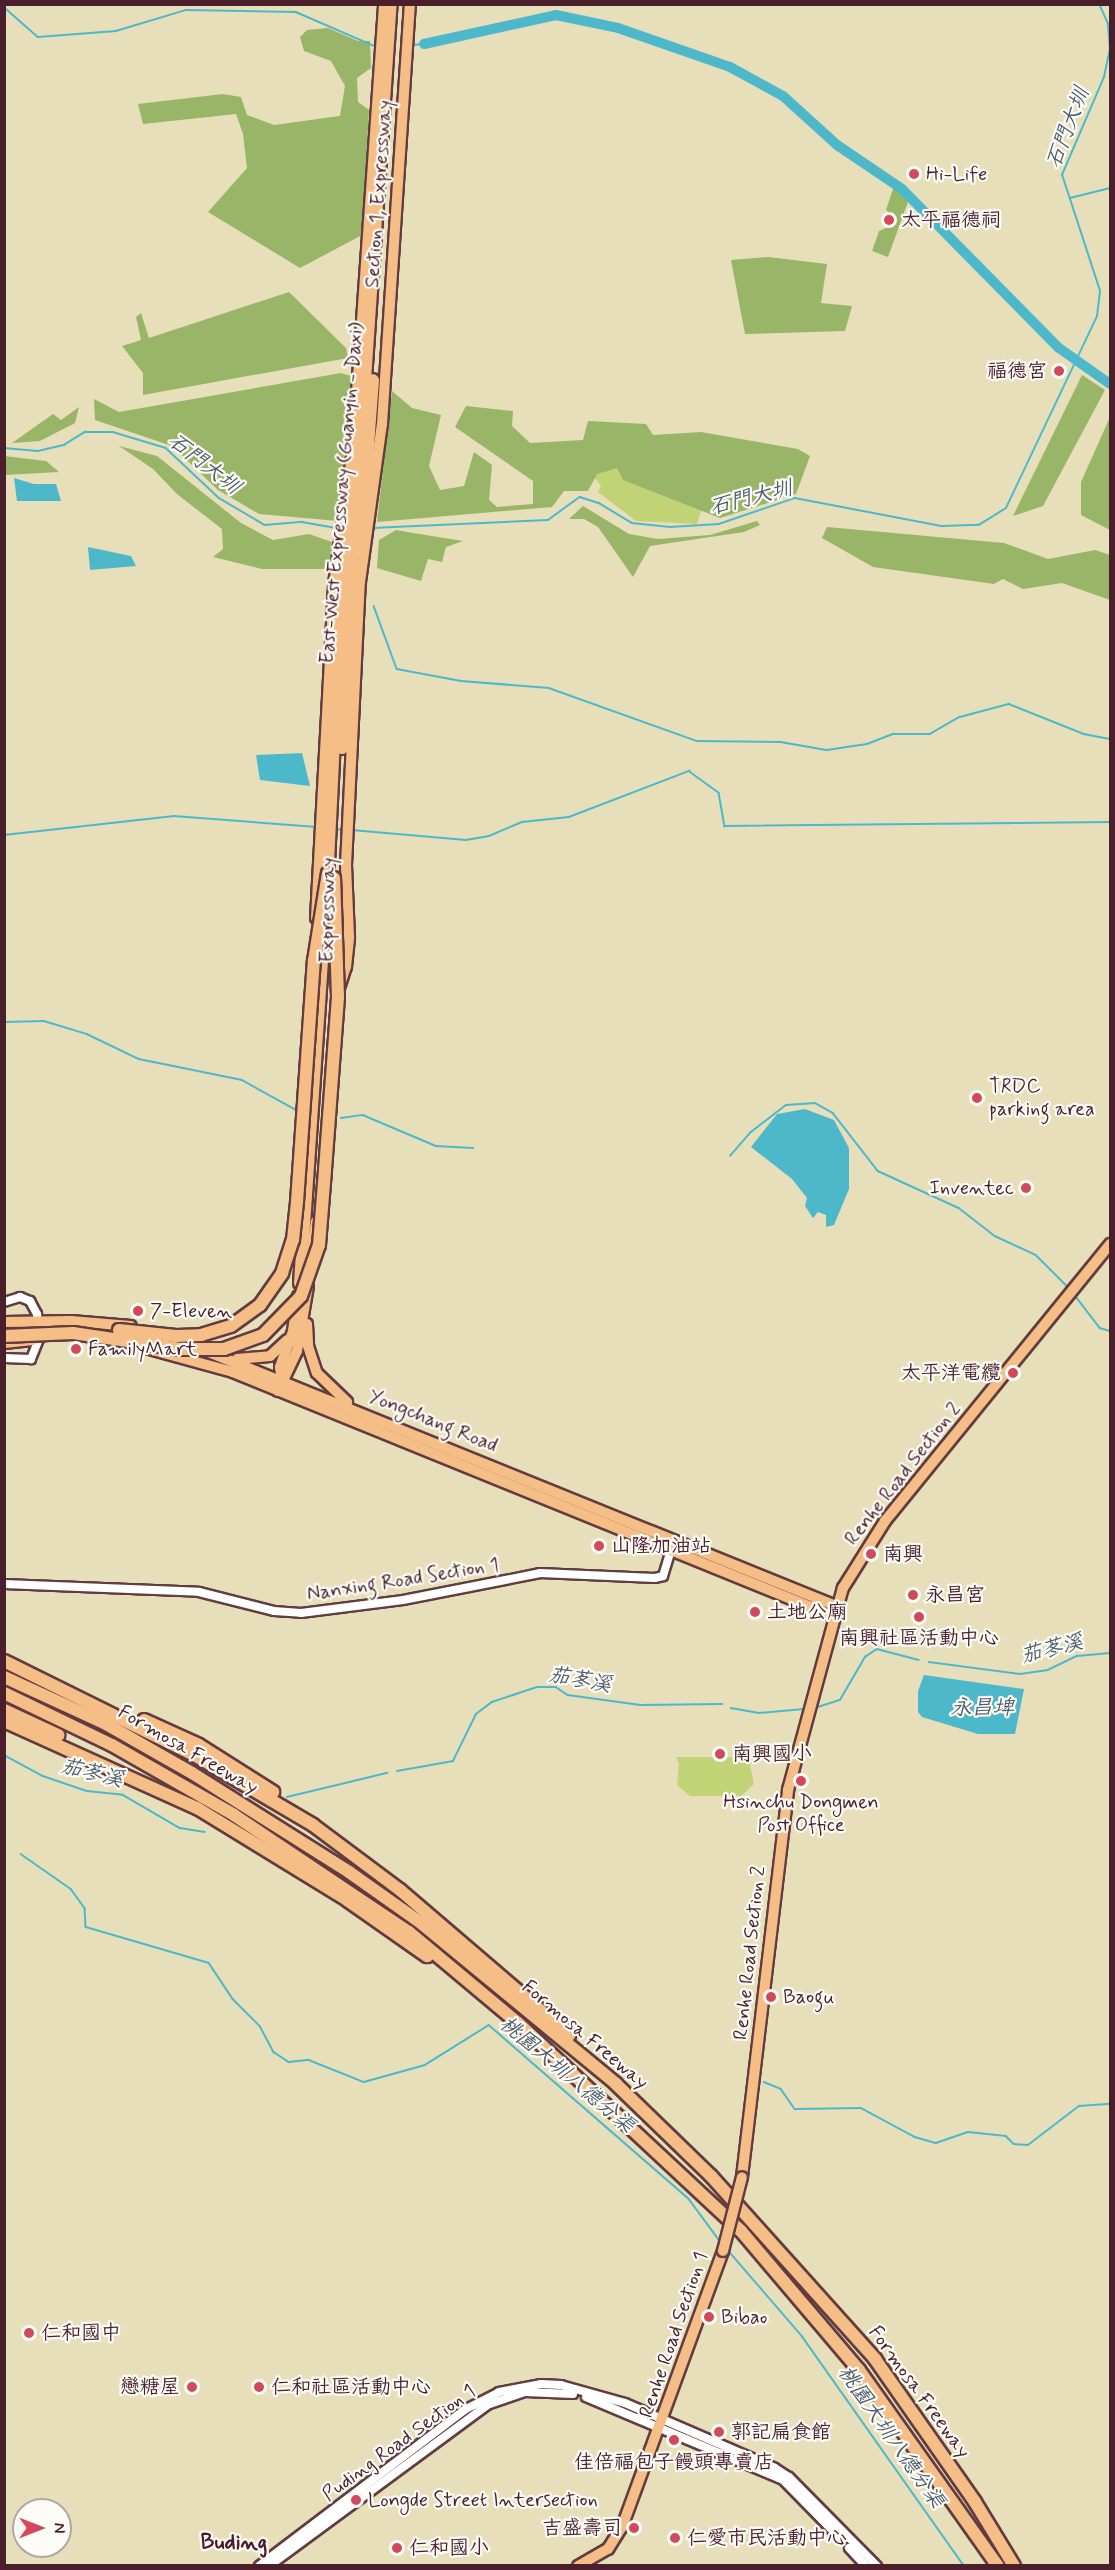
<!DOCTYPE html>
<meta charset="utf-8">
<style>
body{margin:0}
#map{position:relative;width:1115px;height:2570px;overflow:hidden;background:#e7dfba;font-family:Mynerve,"LXGW WenKai TC",sans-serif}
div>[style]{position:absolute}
.green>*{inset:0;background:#c2d376}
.forest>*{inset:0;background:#99b567}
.water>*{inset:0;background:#4eb8cb}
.stream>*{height:1.5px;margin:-0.75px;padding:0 0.75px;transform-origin:0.75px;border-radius:0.75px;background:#4eb8cb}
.river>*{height:10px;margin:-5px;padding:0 5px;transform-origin:5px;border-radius:5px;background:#4eb8cb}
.roads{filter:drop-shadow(2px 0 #623c40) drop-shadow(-2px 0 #623c40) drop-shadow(0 2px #623c40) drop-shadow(0 -2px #623c40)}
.minor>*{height:8px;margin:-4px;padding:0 4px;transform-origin:4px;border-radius:4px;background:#fff}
.major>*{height:10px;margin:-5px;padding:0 5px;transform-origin:5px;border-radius:5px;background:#f6be87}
.highway>*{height:12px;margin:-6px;padding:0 6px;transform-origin:6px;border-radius:6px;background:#f6be87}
.bridges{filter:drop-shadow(2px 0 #623c40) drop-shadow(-2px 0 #623c40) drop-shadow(0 2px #623c40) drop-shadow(0 -2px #623c40)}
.major-bridge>*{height:10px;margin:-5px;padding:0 5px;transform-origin:5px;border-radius:5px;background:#f6be87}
.highway-bridge>*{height:12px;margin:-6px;padding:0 6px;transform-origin:6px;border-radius:6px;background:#f6be87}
.dots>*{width:16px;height:16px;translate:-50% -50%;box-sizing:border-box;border:3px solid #fdfcf7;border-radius:50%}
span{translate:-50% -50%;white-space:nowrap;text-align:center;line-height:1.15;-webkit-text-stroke:4.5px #fdfcf7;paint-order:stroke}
.poi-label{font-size:20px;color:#4a1f2b}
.left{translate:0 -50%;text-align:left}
.right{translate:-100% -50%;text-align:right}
.street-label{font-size:20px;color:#4a1f2b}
.water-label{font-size:21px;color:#4c5c6b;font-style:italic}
.quarter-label{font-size:22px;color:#4a1f2b;font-weight:700}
.frame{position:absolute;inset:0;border:6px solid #4a1f2b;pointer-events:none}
.north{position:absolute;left:12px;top:2498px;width:60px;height:60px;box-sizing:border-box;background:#fdfcf7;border:2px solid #b5a4a5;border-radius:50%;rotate:90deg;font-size:16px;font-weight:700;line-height:24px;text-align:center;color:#4a1f2b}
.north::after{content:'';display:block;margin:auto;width:21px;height:27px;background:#d1495b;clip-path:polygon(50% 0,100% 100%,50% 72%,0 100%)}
</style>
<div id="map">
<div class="green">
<i style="clip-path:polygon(582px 461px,594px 461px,648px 478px,704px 500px,697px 524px,636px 521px,598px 492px,601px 486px)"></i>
<i style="clip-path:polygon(676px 1757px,754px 1757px,754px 1764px,750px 1764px,754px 1784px,741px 1796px,690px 1796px,677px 1785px,679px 1764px)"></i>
</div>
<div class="forest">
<i style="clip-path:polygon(328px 28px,358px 41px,370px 41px,371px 68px,357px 78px,358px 102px,369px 110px,362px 235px,300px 268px,208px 212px,247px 168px,243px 134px,236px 114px,143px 124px,138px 104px,223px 94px,241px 97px,247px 115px,274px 125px,340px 116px,345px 86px,331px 61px,304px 51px,300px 37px,307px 30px)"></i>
<i style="clip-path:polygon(894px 186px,909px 199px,888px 257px,872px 251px,879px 231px,893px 225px,894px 218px,886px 210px)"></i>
<i style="clip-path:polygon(768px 257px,827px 264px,821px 303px,852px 306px,845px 331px,745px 334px,731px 260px)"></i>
<i style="clip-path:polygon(289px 292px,346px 348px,348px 358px,143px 395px,143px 373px,122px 346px,141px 340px,136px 317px,141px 313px,149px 338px)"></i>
<i style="clip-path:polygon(341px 373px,351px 376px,338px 521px,259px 514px,218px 490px,172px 446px,95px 420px,94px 399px,119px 412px)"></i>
<i style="clip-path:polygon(1082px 375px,1105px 390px,1043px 506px,1013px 516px)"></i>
<i style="clip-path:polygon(392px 391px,412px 408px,441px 415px,429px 466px,440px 490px,464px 486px,474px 452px,492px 465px,489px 500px,497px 507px,533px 504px,533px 481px,455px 427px,466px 406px,513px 411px,512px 426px,530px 443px,583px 440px,588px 421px,646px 424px,653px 435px,701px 432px,798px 449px,810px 456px,796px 494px,720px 518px,623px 480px,617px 468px,597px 474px,588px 491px,564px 491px,552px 507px,377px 522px)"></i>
<i style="clip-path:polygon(79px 407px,75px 423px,40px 441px,12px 443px,53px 414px,61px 420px)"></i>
<i style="clip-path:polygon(1110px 417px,1110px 530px,1081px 515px,1081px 482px)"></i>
<i style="clip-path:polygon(119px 446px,157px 456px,241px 523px,273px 540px,309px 534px,335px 543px,334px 569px,262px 569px,213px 557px,223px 549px,222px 529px,177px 494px,153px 469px)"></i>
<i style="clip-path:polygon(4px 456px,46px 461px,59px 472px,5px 475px)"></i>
<i style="clip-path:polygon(583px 506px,629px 534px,658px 539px,710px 535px,757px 521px,760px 525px,744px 532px,650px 546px,633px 577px,598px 527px,584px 519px,569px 519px)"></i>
<i style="clip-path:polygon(827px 527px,1004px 543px,1048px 559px,1095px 550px,1110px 555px,1110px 600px,1062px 583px,1023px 589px,1003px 579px,994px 584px,873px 567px,822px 538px)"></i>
<i style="clip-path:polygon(396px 530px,413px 533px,463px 541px,446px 547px,442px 562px,428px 559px,421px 581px,377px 568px,379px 540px)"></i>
</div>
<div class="water">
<i style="clip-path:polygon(14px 478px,34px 484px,56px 484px,61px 501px,17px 501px)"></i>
<i style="clip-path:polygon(88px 547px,131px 556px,136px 566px,90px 570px)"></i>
<i style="clip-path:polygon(302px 753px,310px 786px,260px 780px,256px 755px)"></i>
<i style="clip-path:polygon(805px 1109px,834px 1120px,849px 1148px,849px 1189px,834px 1225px,826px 1227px,826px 1215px,818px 1212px,813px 1218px,805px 1206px,807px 1198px,792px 1179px,751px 1147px,777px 1114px)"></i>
<i style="clip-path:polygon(924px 1675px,1024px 1689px,1015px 1734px,978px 1734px,922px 1717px,918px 1712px,918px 1691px)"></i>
</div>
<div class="stream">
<i style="left:4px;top:7px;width:45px;rotate:41.4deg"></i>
<i style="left:38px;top:37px;width:78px;rotate:-4.4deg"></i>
<i style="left:116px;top:31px;width:73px;rotate:-16.7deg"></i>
<i style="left:186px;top:10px;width:110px;rotate:1deg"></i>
<i style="left:296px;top:12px;width:88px;rotate:23.4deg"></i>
<i style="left:412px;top:45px;width:12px;rotate:-5deg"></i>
<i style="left:1070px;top:198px;width:41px;rotate:-14deg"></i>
<i style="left:4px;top:448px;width:34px;rotate:5deg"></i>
<i style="left:38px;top:451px;width:27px;rotate:-13deg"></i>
<i style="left:64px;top:445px;width:25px;rotate:-32deg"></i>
<i style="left:85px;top:432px;width:28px"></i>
<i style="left:113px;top:432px;width:55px;rotate:16.8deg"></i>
<i style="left:166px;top:448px;width:73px;rotate:43.3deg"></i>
<i style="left:219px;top:498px;width:53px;rotate:30.4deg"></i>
<i style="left:265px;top:525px;width:37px;rotate:-5deg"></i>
<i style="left:302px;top:522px;width:36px;rotate:10deg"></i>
<i style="left:372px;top:528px;width:176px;rotate:-2.6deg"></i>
<i style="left:548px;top:520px;width:39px;rotate:-36deg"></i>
<i style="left:580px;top:497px;width:20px;rotate:18deg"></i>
<i style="left:599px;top:503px;width:39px;rotate:31deg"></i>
<i style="left:632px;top:523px;width:38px;rotate:6deg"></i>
<i style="left:670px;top:527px;width:49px;rotate:-3.5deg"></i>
<i style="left:719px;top:524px;width:80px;rotate:-18.9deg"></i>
<i style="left:795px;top:498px;width:150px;rotate:10.8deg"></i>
<i style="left:942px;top:526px;width:37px;rotate:-2deg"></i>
<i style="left:979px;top:525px;width:32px;rotate:-32deg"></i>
<i style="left:1006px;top:508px;width:212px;rotate:-64.6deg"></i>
<i style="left:1097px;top:316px;width:25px;rotate:-83deg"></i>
<i style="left:1100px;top:291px;width:122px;rotate:-108.1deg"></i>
<i style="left:1062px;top:175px;width:107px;rotate:-66.8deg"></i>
<i style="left:1104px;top:77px;width:29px;rotate:-78deg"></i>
<i style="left:1110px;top:49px;width:25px;rotate:-95deg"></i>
<i style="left:1108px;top:24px;width:22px;rotate:-114deg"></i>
<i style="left:374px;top:606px;width:67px;rotate:69.9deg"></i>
<i style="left:397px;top:669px;width:65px;rotate:10.6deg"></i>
<i style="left:461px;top:681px;width:88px;rotate:4.5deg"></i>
<i style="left:549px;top:688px;width:157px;rotate:19.7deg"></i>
<i style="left:697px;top:741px;width:84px;rotate:0.7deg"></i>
<i style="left:781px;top:742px;width:47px;rotate:9.9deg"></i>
<i style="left:827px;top:750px;width:40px;rotate:-8.5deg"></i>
<i style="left:867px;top:744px;width:28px;rotate:-21deg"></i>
<i style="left:893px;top:734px;width:37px"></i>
<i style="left:930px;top:734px;width:34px;rotate:-30deg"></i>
<i style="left:960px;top:717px;width:51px;rotate:-14.9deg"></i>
<i style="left:1009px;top:704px;width:81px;rotate:21.8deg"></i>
<i style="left:1084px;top:734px;width:26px;rotate:11deg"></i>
<i style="left:334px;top:829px;width:10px;rotate:6deg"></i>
<i style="left:352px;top:830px;width:114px;rotate:5deg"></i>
<i style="left:466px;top:840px;width:23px;rotate:-10deg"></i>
<i style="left:489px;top:836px;width:36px;rotate:-23deg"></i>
<i style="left:522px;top:822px;width:47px;rotate:-6.1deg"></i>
<i style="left:569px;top:817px;width:129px;rotate:-21deg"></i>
<i style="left:689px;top:771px;width:37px;rotate:36deg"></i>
<i style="left:719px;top:793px;width:34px;rotate:80deg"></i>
<i style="left:725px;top:826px;width:385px;rotate:-0.6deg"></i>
<i style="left:4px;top:835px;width:171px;rotate:-6.4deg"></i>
<i style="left:174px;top:816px;width:143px;rotate:4.4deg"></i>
<i style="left:4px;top:1022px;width:40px;rotate:-1.4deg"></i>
<i style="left:44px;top:1021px;width:45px;rotate:16.8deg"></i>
<i style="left:87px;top:1034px;width:58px;rotate:25.7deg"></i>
<i style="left:139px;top:1059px;width:105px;rotate:11.5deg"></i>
<i style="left:242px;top:1080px;width:64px;rotate:29deg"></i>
<i style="left:341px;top:1118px;width:22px;rotate:-8deg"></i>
<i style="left:363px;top:1115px;width:79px;rotate:23deg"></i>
<i style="left:436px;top:1146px;width:37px;rotate:3deg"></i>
<i style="left:730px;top:1156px;width:32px;rotate:-49deg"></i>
<i style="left:751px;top:1132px;width:44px;rotate:-37.6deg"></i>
<i style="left:786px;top:1105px;width:29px;rotate:-4deg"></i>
<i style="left:815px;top:1103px;width:21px;rotate:29deg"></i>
<i style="left:833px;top:1113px;width:73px;rotate:52.2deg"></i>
<i style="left:878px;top:1171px;width:89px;rotate:24.6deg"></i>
<i style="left:959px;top:1208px;width:46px;rotate:37.9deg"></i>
<i style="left:995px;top:1236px;width:45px;rotate:24.9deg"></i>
<i style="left:1036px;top:1255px;width:47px;rotate:45deg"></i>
<i style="left:1074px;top:1294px;width:43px;rotate:52.6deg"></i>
<i style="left:1100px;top:1328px;width:10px;rotate:17deg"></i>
<i style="left:929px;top:1662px;width:92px;rotate:7.5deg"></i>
<i style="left:1020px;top:1674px;width:28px;rotate:-8deg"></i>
<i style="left:1048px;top:1670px;width:32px;rotate:-26deg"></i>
<i style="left:1077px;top:1656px;width:33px;rotate:-5deg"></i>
<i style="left:731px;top:1708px;width:27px;rotate:10deg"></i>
<i style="left:758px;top:1713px;width:46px;rotate:-5deg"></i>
<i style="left:815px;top:1708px;width:26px;rotate:-18deg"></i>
<i style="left:840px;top:1700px;width:50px;rotate:-59.8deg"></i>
<i style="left:865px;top:1657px;width:14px;rotate:-34deg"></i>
<i style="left:877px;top:1649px;width:43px;rotate:14.7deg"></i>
<i style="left:4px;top:1755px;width:44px;rotate:28.3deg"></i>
<i style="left:43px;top:1776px;width:46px;rotate:18.8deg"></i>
<i style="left:87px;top:1791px;width:36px;rotate:6deg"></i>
<i style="left:123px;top:1795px;width:66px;rotate:30.1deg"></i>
<i style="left:180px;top:1828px;width:25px;rotate:9deg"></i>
<i style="left:397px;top:1771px;width:57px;rotate:-10.1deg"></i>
<i style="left:453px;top:1761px;width:52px;rotate:-63.9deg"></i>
<i style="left:476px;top:1714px;width:20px;rotate:-37deg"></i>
<i style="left:492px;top:1702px;width:47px;rotate:-18.4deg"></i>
<i style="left:537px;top:1687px;width:19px"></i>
<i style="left:556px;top:1687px;width:14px;rotate:34deg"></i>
<i style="left:568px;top:1695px;width:73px;rotate:7.9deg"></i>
<i style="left:640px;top:1705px;width:82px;rotate:-0.7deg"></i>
<i style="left:287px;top:1797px;width:103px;rotate:-13.5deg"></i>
<i style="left:21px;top:1854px;width:61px;rotate:35deg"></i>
<i style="left:71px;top:1889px;width:24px;rotate:54deg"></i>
<i style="left:85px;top:1908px;width:19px;rotate:87deg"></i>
<i style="left:86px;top:1927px;width:128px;rotate:16.3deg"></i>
<i style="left:209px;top:1963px;width:43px;rotate:56.3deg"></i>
<i style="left:233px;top:1999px;width:38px;rotate:45deg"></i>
<i style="left:260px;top:2026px;width:30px;rotate:62deg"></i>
<i style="left:274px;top:2052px;width:18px;rotate:34deg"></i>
<i style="left:289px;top:2062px;width:20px;rotate:-6deg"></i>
<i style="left:309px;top:2060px;width:59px;rotate:21.8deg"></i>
<i style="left:364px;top:2082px;width:63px;rotate:-15.6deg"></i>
<i style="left:425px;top:2065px;width:75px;rotate:-32deg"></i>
<i style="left:489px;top:2025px;width:265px;rotate:41deg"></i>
<i style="left:689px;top:2199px;width:52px;rotate:53.6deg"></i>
<i style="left:764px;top:2082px;width:18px;rotate:22deg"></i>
<i style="left:781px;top:2089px;width:24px;rotate:55deg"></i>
<i style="left:795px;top:2109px;width:66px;rotate:-0.9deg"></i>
<i style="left:861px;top:2108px;width:61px;rotate:28.2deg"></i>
<i style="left:915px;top:2137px;width:22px;rotate:16deg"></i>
<i style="left:936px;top:2143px;width:34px;rotate:-19deg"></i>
<i style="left:968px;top:2132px;width:38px;rotate:6deg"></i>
<i style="left:1006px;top:2136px;width:11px;rotate:45deg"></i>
<i style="left:1014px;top:2144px;width:14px;rotate:4deg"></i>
<i style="left:1028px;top:2145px;width:64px;rotate:-37.4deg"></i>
<i style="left:1079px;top:2106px;width:31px;rotate:-4deg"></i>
<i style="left:727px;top:2249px;width:115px;rotate:49.2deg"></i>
<i style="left:802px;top:2336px;width:281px;rotate:54.8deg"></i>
</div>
<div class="river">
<i style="left:424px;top:44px;width:135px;rotate:-12.4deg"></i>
<i style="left:556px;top:15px;width:63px;rotate:11.8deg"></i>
<i style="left:618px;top:28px;width:119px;rotate:19.2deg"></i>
<i style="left:730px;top:67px;width:60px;rotate:28.7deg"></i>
<i style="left:783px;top:96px;width:73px;rotate:42.2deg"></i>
<i style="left:837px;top:145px;width:78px;rotate:34.1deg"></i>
<i style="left:902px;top:189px;width:223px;rotate:45.4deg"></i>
<i style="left:1059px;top:348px;width:62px;rotate:35.2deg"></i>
</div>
<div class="roads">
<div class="minor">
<i style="left:4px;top:1302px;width:17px;rotate:-17deg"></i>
<i style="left:20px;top:1297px;width:11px;rotate:22deg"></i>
<i style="left:30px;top:1301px;width:15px;rotate:62deg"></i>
<i style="left:37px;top:1314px;width:25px;rotate:85deg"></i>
<i style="left:39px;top:1339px;width:22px;rotate:112deg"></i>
<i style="left:31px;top:1359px;width:27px;rotate:-178deg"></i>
<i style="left:4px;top:1584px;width:195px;rotate:2.3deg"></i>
<i style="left:199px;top:1592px;width:77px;rotate:14.2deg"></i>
<i style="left:274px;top:1611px;width:27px;rotate:4deg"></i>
<i style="left:301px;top:1613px;width:103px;rotate:-7.3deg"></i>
<i style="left:403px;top:1600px;width:140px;rotate:-11.1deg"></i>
<i style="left:540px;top:1573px;width:115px;rotate:2.5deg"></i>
<i style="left:655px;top:1578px;width:8px;rotate:-14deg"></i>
<i style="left:663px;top:1576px;width:31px;rotate:-73deg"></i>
<i style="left:586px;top:2397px;width:214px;rotate:22.8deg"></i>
<i style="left:783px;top:2480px;width:78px;rotate:45.5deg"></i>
<i style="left:849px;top:2548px;width:25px;rotate:47deg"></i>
<i style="left:259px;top:2566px;width:260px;rotate:-37.2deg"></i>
<i style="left:466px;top:2409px;width:37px;rotate:-27deg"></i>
<i style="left:499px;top:2392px;width:43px;rotate:-10.8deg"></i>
<i style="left:541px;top:2384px;width:20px;rotate:3deg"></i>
<i style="left:561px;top:2385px;width:66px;rotate:15.7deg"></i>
<i style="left:625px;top:2403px;width:163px;rotate:23.4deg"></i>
<i style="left:775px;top:2468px;width:17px;rotate:33deg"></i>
<i style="left:789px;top:2477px;width:125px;rotate:45.3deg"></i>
<i style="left:269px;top:2566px;width:271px;rotate:-36.4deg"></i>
<i style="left:487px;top:2405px;width:40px;rotate:-18.9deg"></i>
<i style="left:525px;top:2392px;width:48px;rotate:2.4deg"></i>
</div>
<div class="major">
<i style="left:316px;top:918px;width:334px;rotate:-86.9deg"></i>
<i style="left:334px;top:584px;width:136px;rotate:-82deg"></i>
<i style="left:353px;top:449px;width:446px;rotate:-86deg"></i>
<i style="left:339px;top:988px;width:22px;rotate:-72deg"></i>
<i style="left:346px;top:967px;width:30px;rotate:-84deg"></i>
<i style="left:349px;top:937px;width:72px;rotate:-92.4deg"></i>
<i style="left:346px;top:865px;width:283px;rotate:-87.2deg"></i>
<i style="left:360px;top:582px;width:160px;rotate:-82.1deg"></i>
<i style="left:382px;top:424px;width:421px;rotate:-86.2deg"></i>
<i style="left:310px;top:1262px;width:41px;rotate:-81.7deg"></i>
<i style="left:4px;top:1322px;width:67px;rotate:-0.9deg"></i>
<i style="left:71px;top:1321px;width:60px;rotate:4.8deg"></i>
<i style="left:307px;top:1324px;width:22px;rotate:87deg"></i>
<i style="left:308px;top:1346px;width:28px;rotate:72deg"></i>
<i style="left:317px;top:1373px;width:42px;rotate:44deg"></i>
<i style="left:169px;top:1336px;width:720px;rotate:22.04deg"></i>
<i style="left:4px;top:1343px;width:29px;rotate:-6deg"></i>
<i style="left:149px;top:1349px;width:87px;rotate:15.3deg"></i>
<i style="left:233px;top:1372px;width:648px;rotate:22.13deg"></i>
<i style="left:237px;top:1359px;width:33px;rotate:-5deg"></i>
<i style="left:270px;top:1356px;width:23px;rotate:-43deg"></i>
<i style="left:282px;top:1380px;width:13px;rotate:-99deg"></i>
<i style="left:280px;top:1367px;width:38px;rotate:-70deg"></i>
<i style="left:293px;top:1331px;width:35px;rotate:-82deg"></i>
<i style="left:278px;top:1391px;width:44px;rotate:-64.6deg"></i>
<i style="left:297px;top:1351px;width:66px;rotate:-80.4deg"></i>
<i style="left:742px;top:2177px;width:390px;rotate:-83.2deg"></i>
<i style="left:788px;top:1790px;width:209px;rotate:-74.8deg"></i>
<i style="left:843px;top:1588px;width:79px;rotate:-57.9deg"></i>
<i style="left:885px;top:1521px;width:357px;rotate:-50.9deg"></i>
<i style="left:578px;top:2566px;width:34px;rotate:-30deg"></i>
<i style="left:608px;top:2549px;width:26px;rotate:-58deg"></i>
<i style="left:622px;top:2527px;width:294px;rotate:-69.9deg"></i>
</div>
<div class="highway">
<i style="left:342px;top:748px;width:186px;rotate:-86.9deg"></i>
<i style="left:352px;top:562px;width:79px;rotate:-80.5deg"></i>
<i style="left:365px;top:484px;width:104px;rotate:-85.6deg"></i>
<i style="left:327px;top:883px;width:302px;rotate:-87.2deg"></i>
<i style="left:342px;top:581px;width:129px;rotate:-82deg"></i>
<i style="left:360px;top:453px;width:450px;rotate:-86.1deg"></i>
<i style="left:300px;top:1283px;width:354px;rotate:-86.1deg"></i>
<i style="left:4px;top:1661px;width:214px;rotate:26.3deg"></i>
<i style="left:196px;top:1756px;width:136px;rotate:30.5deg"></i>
<i style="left:313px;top:1825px;width:109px;rotate:36.8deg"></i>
<i style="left:400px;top:1890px;width:223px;rotate:40.6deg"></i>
<i style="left:4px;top:1677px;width:112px;rotate:24.7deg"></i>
<i style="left:106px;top:1724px;width:99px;rotate:29.7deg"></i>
<i style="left:192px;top:1773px;width:186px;rotate:32.2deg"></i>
<i style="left:349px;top:1872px;width:88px;rotate:35.3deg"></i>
<i style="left:421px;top:1923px;width:253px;rotate:39.5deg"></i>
<i style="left:616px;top:2084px;width:132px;rotate:44.1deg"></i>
<i style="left:711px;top:2176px;width:246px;rotate:48.1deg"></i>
<i style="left:875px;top:2359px;width:174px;rotate:55deg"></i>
<i style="left:975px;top:2502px;width:75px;rotate:58.6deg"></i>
<i style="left:4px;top:1693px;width:120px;rotate:25.7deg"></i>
<i style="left:112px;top:1745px;width:141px;rotate:29.8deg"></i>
<i style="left:234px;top:1815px;width:211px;rotate:33.8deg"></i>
<i style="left:409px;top:1932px;width:142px;rotate:39.9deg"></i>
<i style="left:518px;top:2023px;width:305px;rotate:43deg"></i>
<i style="left:741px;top:2231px;width:182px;rotate:49.7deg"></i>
<i style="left:859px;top:2370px;width:240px;rotate:54.7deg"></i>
<i style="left:4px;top:1710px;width:60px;rotate:24.8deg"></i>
<i style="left:144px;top:1720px;width:60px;rotate:24.4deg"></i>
<i style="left:199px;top:1745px;width:88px;rotate:32.4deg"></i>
<i style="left:4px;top:1721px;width:212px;rotate:24.3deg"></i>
<i style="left:197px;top:1808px;width:176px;rotate:31.5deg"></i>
<i style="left:347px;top:1900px;width:98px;rotate:35deg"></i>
</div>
</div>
<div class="bridges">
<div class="major-bridge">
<i style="left:723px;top:2251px;width:76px;rotate:-75.6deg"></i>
</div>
<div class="highway-bridge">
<i style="left:119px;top:1330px;width:57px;rotate:6deg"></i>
<i style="left:176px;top:1336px;width:25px;rotate:-2deg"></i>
<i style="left:201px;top:1335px;width:31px;rotate:-17deg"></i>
<i style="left:231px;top:1326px;width:36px;rotate:-36deg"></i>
<i style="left:260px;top:1305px;width:39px;rotate:-55deg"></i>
<i style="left:282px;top:1273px;width:35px;rotate:-72deg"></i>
<i style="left:293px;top:1240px;width:38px;rotate:-84deg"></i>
<i style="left:297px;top:1202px;width:242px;rotate:-86deg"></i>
<i style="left:314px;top:961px;width:89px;rotate:-81deg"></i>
<i style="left:4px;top:1336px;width:69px;rotate:-2.5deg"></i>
<i style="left:73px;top:1333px;width:110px;rotate:8.4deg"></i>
<i style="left:182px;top:1349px;width:42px"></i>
<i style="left:224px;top:1349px;width:41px;rotate:-19.7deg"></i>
<i style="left:263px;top:1335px;width:54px;rotate:-45.7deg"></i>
<i style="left:301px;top:1296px;width:54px;rotate:-70.6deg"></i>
<i style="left:319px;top:1245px;width:75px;rotate:-85.4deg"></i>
<i style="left:325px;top:1170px;width:173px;rotate:-85.7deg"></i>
<i style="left:338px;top:997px;width:119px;rotate:-91.9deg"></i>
</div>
</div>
<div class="dots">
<i style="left:914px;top:174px;background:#d1495b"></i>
<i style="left:889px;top:220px;background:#d1495b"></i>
<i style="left:1059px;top:371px;background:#d1495b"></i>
<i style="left:977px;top:1098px;background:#d1495b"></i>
<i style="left:1026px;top:1188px;background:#d1495b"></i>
<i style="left:138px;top:1311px;background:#d1495b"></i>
<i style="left:76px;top:1349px;background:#d1495b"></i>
<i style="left:1013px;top:1373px;background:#d1495b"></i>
<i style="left:599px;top:1546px;background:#d1495b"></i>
<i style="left:871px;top:1554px;background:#d1495b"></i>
<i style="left:913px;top:1595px;background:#d1495b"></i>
<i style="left:755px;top:1612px;background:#d1495b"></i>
<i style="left:919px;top:1617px;background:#d1495b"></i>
<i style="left:720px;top:1754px;background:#d1495b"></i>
<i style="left:801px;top:1781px;background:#d1495b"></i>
<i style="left:771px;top:1997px;background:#d1495b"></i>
<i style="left:709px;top:2317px;background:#d1495b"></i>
<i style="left:29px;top:2333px;background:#d1495b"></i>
<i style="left:192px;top:2387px;background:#d1495b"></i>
<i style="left:259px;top:2387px;background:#d1495b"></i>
<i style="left:719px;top:2432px;background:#d1495b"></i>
<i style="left:674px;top:2440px;background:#d1495b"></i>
<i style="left:356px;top:2500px;background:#d1495b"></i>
<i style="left:634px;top:2528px;background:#d1495b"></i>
<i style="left:675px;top:2538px;background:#d1495b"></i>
<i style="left:397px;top:2548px;background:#d1495b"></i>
</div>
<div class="poi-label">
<span class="left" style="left:926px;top:174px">Hi-Life</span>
<span class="left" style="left:901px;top:220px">太平福德祠</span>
<span class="right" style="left:1047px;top:371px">福德宮</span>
<span class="left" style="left:989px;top:1098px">TRDC<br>parking area</span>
<span class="right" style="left:1014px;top:1188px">Inventec</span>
<span class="left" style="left:150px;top:1311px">7-Eleven</span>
<span class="left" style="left:88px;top:1349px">FamilyMart</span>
<span class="right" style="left:1001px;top:1373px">太平洋電纜</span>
<span class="left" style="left:611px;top:1546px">山隆加油站</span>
<span class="left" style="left:883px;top:1554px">南興</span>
<span class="left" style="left:925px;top:1595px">永昌宮</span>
<span class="left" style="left:767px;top:1612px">土地公廟</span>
<span style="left:919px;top:1638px">南興社區活動中心</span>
<span class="left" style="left:732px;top:1754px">南興國小</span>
<span style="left:801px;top:1814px">Hsinchu Dongmen<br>Post Office</span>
<span class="left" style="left:783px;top:1997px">Baogu</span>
<span class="left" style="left:721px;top:2317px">Bibao</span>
<span class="left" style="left:41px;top:2333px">仁和國中</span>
<span class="right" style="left:180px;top:2387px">戀糖屋</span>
<span class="left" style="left:271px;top:2387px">仁和社區活動中心</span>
<span class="left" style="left:731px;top:2432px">郭記扁食館</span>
<span style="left:674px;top:2462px">佳倍福包子饅頭專賣店</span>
<span class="left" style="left:368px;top:2500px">Longde Street Intersection</span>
<span class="right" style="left:622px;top:2528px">吉盛壽司</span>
<span class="left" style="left:687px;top:2538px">仁愛市民活動中心</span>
<span class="left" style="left:409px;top:2548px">仁和國小</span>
</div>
<div class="street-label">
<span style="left:379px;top:194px;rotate:-86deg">Section 1, Expressway</span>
<span style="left:342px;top:493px;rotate:-85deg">East-West Expressway (Guanyin - Daxi)</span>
<span style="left:328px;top:910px;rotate:-89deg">Expressway</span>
<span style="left:433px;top:1421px;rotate:22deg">Yongchang Road</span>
<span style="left:903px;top:1474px;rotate:-52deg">Renhe Road Section 2</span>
<span style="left:403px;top:1580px;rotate:-9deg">Nanxing Road Section 1</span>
<span style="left:188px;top:1750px;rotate:30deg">Formosa Freeway</span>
<span style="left:750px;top:1953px;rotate:-84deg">Renhe Road Section 2</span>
<span style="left:585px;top:2035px;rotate:40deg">Formosa Freeway</span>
<span style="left:674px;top:2335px;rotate:-71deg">Renhe Road Section 1</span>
<span style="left:919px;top:2392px;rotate:54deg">Formosa Freeway</span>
<span style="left:399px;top:2443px;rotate:-36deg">Puding Road Section 1</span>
</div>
<div class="water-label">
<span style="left:1068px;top:128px;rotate:-69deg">石門大圳</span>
<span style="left:204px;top:464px;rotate:38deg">石門大圳</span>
<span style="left:751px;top:498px;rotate:-14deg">石門大圳</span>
<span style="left:1052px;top:1649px;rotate:-14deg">茄苳溪</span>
<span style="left:580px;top:1680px;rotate:10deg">茄苳溪</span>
<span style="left:982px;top:1708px">永昌埤</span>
<span style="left:92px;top:1773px;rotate:14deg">茄苳溪</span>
<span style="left:567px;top:2075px;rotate:40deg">桃園大圳八德分渠</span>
<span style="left:891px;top:2437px;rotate:55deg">桃園大圳八德分渠</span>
</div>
<div class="quarter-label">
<span style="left:234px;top:2544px">Buding</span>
</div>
<div class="frame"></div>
<div class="north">N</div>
</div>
